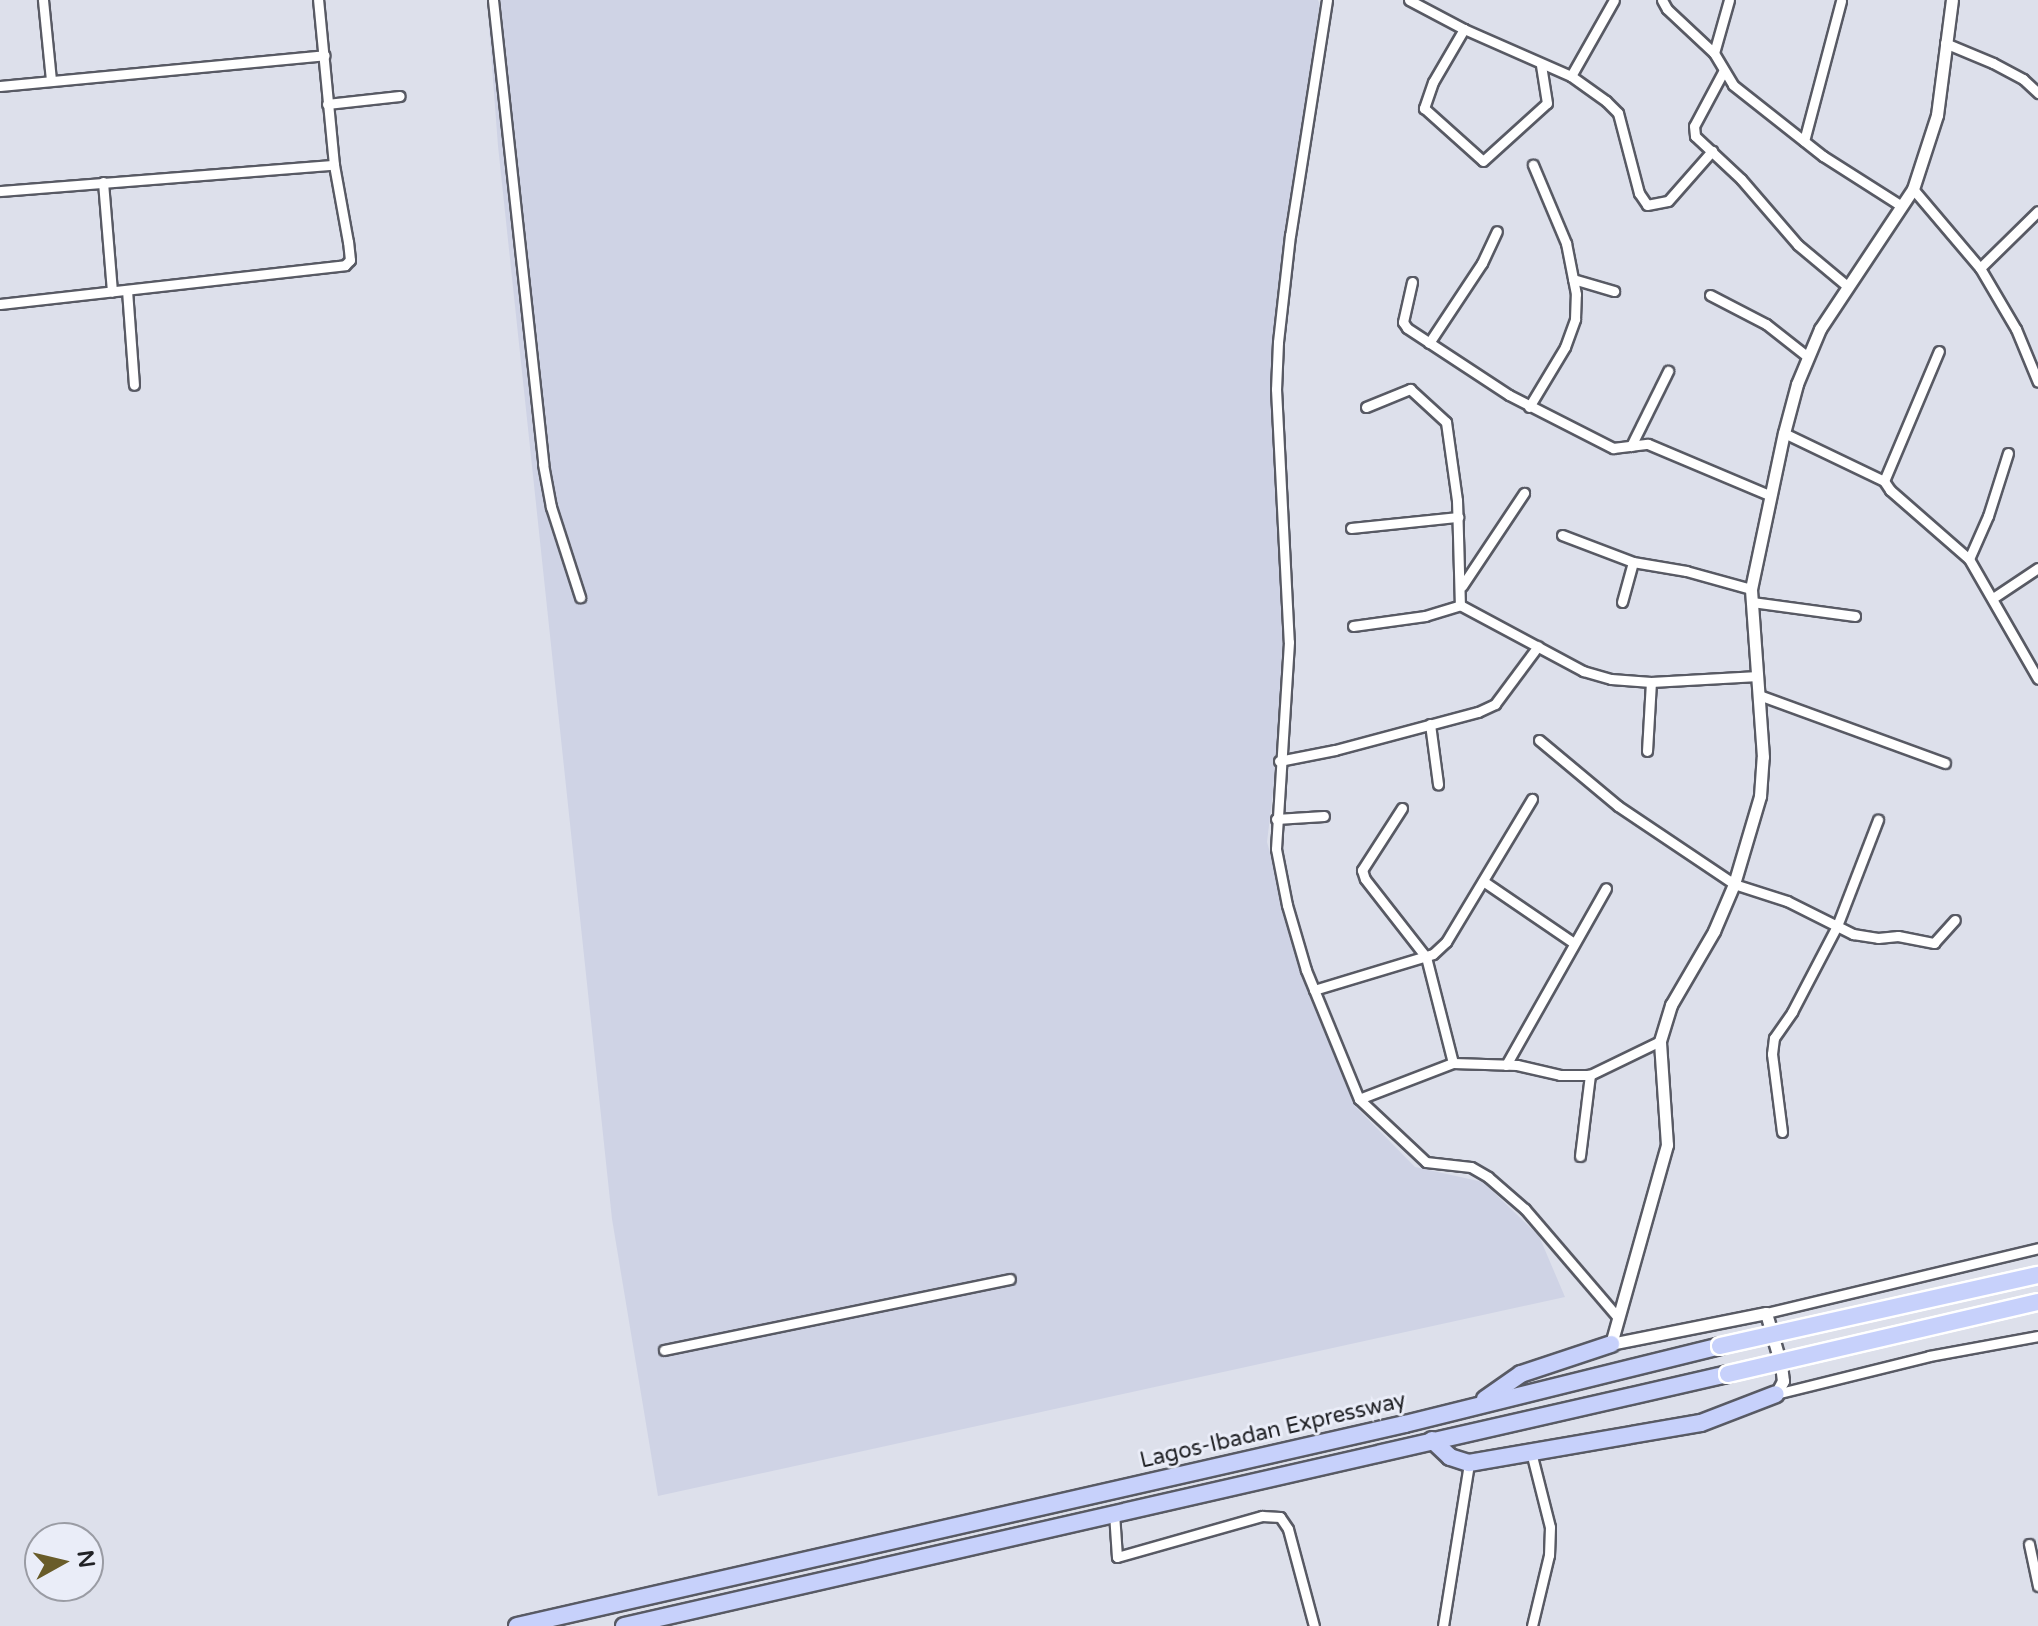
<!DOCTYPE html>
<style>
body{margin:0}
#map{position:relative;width:2038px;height:1626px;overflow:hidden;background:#dde0eb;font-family:"Varela Round",sans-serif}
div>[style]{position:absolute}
.built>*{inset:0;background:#cfd3e5}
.roads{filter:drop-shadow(2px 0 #585a64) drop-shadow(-2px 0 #585a64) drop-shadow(0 2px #585a64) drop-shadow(0 -2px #585a64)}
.minor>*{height:9px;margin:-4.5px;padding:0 4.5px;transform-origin:4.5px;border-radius:4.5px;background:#fff}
.tertiary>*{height:11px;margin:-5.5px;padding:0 5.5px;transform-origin:5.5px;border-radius:5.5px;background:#fff}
.motorway>*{height:16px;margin:-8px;padding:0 8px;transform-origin:8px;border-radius:8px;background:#c7d1fb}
.bridges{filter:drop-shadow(2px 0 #fff) drop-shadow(-2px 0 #fff) drop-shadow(0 2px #fff) drop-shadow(0 -2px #fff)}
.motorway-bridge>*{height:16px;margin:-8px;padding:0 8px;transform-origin:8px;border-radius:8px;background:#c7d1fb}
span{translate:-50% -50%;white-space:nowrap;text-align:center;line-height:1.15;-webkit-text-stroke:6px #eaedf8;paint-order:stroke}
.street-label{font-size:22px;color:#212226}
.north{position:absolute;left:24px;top:1522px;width:80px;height:80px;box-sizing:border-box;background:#eaedf8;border:2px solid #9a9ca4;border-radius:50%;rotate:82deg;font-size:22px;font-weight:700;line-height:32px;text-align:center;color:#212226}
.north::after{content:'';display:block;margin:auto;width:28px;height:36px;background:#695c29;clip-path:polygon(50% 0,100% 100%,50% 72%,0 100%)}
</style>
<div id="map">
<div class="built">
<i style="clip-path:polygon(487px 0,1318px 0,1320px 5px,1298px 145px,1273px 361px,1287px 639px,1286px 684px,1267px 842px,1310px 995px,1355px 1106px,1415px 1167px,1483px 1182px,1539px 1236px,1565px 1297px,658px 1496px,612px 1219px,498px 146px)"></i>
</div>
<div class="roads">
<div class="minor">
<i style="left:43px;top:0;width:80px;rotate:84.3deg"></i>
<i style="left:493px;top:0;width:467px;rotate:83.8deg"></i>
<i style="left:543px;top:464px;width:44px;rotate:79.5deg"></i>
<i style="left:551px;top:507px;width:95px;rotate:72.1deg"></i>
<i style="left:1327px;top:0;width:238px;rotate:98.9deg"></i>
<i style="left:1290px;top:235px;width:108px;rotate:96.4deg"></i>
<i style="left:1278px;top:342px;width:47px;rotate:92.4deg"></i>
<i style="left:1276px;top:389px;width:253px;rotate:87.1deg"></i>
<i style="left:1289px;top:642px;width:207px;rotate:93.6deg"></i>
<i style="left:1276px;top:849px;width:57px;rotate:78.9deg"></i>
<i style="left:1287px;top:905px;width:68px;rotate:73.7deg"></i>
<i style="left:1306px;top:970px;width:139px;rotate:67.7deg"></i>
<i style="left:1359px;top:1099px;width:92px;rotate:43.2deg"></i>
<i style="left:1426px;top:1162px;width:45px;rotate:6.3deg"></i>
<i style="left:1471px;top:1167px;width:20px;rotate:30deg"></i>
<i style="left:1488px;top:1177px;width:49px;rotate:40.9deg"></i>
<i style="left:1525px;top:1209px;width:140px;rotate:49.4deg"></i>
<i style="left:1409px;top:0;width:62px;rotate:27.8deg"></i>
<i style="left:1464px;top:29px;width:117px;rotate:23.7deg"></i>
<i style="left:1571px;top:76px;width:43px;rotate:35.5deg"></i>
<i style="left:1606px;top:101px;width:17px;rotate:45deg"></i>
<i style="left:1618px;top:113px;width:83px;rotate:75.3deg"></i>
<i style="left:1639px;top:193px;width:14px;rotate:56deg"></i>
<i style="left:1647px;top:205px;width:21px;rotate:-11deg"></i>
<i style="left:1668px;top:201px;width:67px;rotate:-48.7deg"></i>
<i style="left:1662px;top:0;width:10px;rotate:61deg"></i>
<i style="left:1667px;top:9px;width:64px;rotate:43.1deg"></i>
<i style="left:1714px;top:53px;width:37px;rotate:59deg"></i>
<i style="left:1733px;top:85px;width:115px;rotate:38.3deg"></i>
<i style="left:1823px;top:156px;width:91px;rotate:32.5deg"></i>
<i style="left:1464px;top:29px;width:61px;rotate:120.3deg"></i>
<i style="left:1433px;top:82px;width:28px;rotate:109deg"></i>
<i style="left:1424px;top:108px;width:79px;rotate:41.9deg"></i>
<i style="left:1483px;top:161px;width:86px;rotate:-42.2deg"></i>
<i style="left:1547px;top:103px;width:38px;rotate:-99deg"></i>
<i style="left:1945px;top:43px;width:52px;rotate:22.6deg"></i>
<i style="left:1993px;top:63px;width:34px;rotate:28deg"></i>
<i style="left:2023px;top:79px;width:21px;rotate:43deg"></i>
<i style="left:1714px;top:53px;width:55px;rotate:-74.2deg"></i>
<i style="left:1723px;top:72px;width:61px;rotate:118.2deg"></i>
<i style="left:1694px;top:126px;width:10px;rotate:84deg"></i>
<i style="left:1695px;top:136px;width:63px;rotate:43.1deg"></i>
<i style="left:1741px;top:179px;width:87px;rotate:49.2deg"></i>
<i style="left:1798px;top:245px;width:62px;rotate:39.8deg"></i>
<i style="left:1571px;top:76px;width:87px;rotate:-60.5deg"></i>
<i style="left:0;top:86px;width:326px;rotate:-5.4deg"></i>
<i style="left:327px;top:104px;width:73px;rotate:-6.3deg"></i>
<i style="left:1804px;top:141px;width:145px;rotate:-75.2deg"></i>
<i style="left:103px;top:182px;width:110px;rotate:85.3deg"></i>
<i style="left:1913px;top:189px;width:104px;rotate:49.7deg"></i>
<i style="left:1980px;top:268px;width:71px;rotate:59.5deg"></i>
<i style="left:2016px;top:329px;width:57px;rotate:67.5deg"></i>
<i style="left:0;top:191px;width:335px;rotate:-4.5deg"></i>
<i style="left:1980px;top:268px;width:81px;rotate:-44.5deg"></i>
<i style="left:1573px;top:279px;width:43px;rotate:16.3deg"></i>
<i style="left:1412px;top:282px;width:41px;rotate:102.7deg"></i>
<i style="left:1403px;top:322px;width:7px;rotate:56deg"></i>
<i style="left:1407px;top:328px;width:122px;rotate:33.3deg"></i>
<i style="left:1509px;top:395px;width:117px;rotate:27deg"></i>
<i style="left:1613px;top:448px;width:35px;rotate:-7deg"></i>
<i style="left:1648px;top:444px;width:131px;rotate:22.9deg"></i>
<i style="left:127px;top:290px;width:95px;rotate:85.8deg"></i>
<i style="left:1710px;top:295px;width:63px;rotate:27.4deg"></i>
<i style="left:1766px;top:324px;width:53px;rotate:38.2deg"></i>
<i style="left:0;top:304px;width:347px;rotate:-6.4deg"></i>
<i style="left:345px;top:265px;width:7px;rotate:-45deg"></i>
<i style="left:350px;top:260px;width:18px;rotate:-96deg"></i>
<i style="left:348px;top:242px;width:78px;rotate:-100.3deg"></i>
<i style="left:334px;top:165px;width:166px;rotate:-95.5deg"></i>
<i style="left:1429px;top:343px;width:96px;rotate:-56.5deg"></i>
<i style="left:1482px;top:263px;width:35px;rotate:-65deg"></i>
<i style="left:1366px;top:407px;width:48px;rotate:-22.2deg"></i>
<i style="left:1410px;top:389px;width:49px;rotate:42.5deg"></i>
<i style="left:1446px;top:422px;width:79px;rotate:82deg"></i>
<i style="left:1457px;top:500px;width:105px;rotate:88.4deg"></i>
<i style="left:1529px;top:407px;width:70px;rotate:-59deg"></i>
<i style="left:1565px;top:347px;width:30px;rotate:-70deg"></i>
<i style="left:1575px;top:319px;width:25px;rotate:-88deg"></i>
<i style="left:1576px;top:294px;width:52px;rotate:-101.1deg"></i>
<i style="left:1566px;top:243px;width:85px;rotate:-112.9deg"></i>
<i style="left:1784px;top:433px;width:111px;rotate:25.6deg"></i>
<i style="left:1884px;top:481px;width:11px;rotate:56deg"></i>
<i style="left:1890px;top:490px;width:105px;rotate:41.1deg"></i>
<i style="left:1969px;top:559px;width:138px;rotate:60.1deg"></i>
<i style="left:1631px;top:446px;width:84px;rotate:-63.7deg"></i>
<i style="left:1884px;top:481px;width:141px;rotate:-67.1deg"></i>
<i style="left:1351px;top:528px;width:108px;rotate:-5.9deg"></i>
<i style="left:1562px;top:535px;width:76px;rotate:20.8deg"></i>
<i style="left:1633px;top:562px;width:54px;rotate:9.6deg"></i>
<i style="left:1686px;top:571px;width:67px;rotate:15.5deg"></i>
<i style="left:1969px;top:559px;width:47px;rotate:-66.2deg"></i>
<i style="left:1988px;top:516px;width:66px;rotate:-72.4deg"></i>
<i style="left:1462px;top:586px;width:112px;rotate:-56.3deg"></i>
<i style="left:1993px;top:598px;width:54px;rotate:-33.7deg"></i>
<i style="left:1622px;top:602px;width:41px;rotate:-74.6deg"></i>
<i style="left:1752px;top:602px;width:104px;rotate:7.7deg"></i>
<i style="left:1353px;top:626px;width:73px;rotate:-7.9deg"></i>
<i style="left:1425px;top:616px;width:37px;rotate:-17deg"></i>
<i style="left:1460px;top:605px;width:140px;rotate:28.2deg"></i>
<i style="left:1583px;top:671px;width:29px;rotate:16deg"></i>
<i style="left:1611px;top:679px;width:40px;rotate:4.3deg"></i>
<i style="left:1651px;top:682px;width:107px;rotate:-3.2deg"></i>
<i style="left:1759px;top:695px;width:198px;rotate:20.1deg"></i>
<i style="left:1430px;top:724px;width:61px;rotate:82.4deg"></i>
<i style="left:1539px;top:740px;width:103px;rotate:39.9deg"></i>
<i style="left:1618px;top:806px;width:140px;rotate:33.9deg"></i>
<i style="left:1734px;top:884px;width:56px;rotate:17.8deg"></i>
<i style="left:1787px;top:901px;width:74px;rotate:26.6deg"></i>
<i style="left:1853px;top:934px;width:25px;rotate:9deg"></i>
<i style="left:1878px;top:938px;width:20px;rotate:-6deg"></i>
<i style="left:1898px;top:936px;width:37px;rotate:11deg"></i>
<i style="left:1934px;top:943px;width:31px;rotate:-48deg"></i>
<i style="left:1647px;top:751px;width:69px;rotate:-86.7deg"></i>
<i style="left:1279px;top:761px;width:57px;rotate:-11.1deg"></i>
<i style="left:1335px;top:750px;width:148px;rotate:-14.9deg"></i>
<i style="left:1478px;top:712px;width:19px;rotate:-25deg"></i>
<i style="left:1495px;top:704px;width:72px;rotate:-53.4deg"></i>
<i style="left:1402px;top:808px;width:74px;rotate:122.8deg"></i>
<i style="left:1362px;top:870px;width:9px;rotate:72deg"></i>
<i style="left:1365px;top:879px;width:99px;rotate:52deg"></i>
<i style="left:1426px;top:957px;width:109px;rotate:75.7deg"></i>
<i style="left:1276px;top:819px;width:48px;rotate:-3.6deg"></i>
<i style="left:1483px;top:881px;width:110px;rotate:34.3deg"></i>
<i style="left:1314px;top:990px;width:124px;rotate:-16.8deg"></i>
<i style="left:1433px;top:954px;width:18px;rotate:-43deg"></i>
<i style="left:1446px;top:942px;width:167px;rotate:-59deg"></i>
<i style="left:1506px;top:1065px;width:203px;rotate:-60.5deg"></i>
<i style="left:1359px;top:1099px;width:101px;rotate:-21deg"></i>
<i style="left:1453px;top:1063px;width:64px;rotate:1.8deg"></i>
<i style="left:1517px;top:1065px;width:44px;rotate:13.1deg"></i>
<i style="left:1560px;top:1075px;width:30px"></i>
<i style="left:1590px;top:1075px;width:78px;rotate:-25.9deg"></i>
<i style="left:1782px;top:1132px;width:79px;rotate:-97.3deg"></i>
<i style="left:1772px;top:1054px;width:16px;rotate:-83deg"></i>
<i style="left:1774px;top:1038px;width:32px;rotate:-55deg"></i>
<i style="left:1792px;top:1012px;width:97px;rotate:-62.4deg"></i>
<i style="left:1837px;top:926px;width:114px;rotate:-68.9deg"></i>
<i style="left:1580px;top:1156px;width:82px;rotate:-83deg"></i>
<i style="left:1766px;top:1313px;width:280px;rotate:-13.4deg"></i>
<i style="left:664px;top:1350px;width:353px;rotate:-11.6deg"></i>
<i style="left:1776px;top:1394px;width:158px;rotate:-13.9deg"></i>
<i style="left:1929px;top:1356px;width:111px;rotate:-10.4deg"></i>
<i style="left:1531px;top:1452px;width:77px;rotate:75.8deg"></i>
<i style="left:1550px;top:1527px;width:28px;rotate:92deg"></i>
<i style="left:1549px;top:1555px;width:73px;rotate:103.5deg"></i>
<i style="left:1114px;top:1513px;width:44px;rotate:86.1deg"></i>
<i style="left:1117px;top:1557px;width:151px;rotate:-15.8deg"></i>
<i style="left:1262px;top:1516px;width:18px;rotate:3deg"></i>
<i style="left:1280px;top:1517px;width:14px;rotate:56deg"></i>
<i style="left:1288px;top:1529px;width:100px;rotate:75deg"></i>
<i style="left:2029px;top:1544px;width:43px;rotate:77.9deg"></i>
<i style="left:1443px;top:1626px;width:165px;rotate:-80.9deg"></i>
</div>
<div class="tertiary">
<i style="left:1776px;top:1394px;width:15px;rotate:-62deg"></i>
<i style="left:1783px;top:1381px;width:16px;rotate:-97deg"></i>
<i style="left:1781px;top:1365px;width:54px;rotate:-106.1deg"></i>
<i style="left:1766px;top:1313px;width:158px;rotate:168.7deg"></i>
<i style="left:1611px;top:1344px;width:207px;rotate:-74.3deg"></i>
<i style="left:1667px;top:1145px;width:104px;rotate:-93.9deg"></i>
<i style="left:1660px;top:1041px;width:38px;rotate:-73deg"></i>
<i style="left:1671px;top:1005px;width:86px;rotate:-59.8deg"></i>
<i style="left:1714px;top:931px;width:51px;rotate:-66.9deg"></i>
<i style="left:1734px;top:884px;width:92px;rotate:-73.5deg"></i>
<i style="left:1760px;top:796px;width:39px;rotate:-86deg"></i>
<i style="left:1763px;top:757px;width:168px;rotate:-94.1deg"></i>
<i style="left:1751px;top:589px;width:159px;rotate:-78.1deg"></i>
<i style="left:1784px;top:433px;width:51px;rotate:-75.1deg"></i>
<i style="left:1797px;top:384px;width:60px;rotate:-67.3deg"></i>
<i style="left:1820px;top:329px;width:168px;rotate:-56.4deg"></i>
<i style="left:1913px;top:189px;width:78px;rotate:-72deg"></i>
<i style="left:1937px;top:115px;width:116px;rotate:-82.6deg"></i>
</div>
<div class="motorway">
<i style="left:1485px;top:1399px;width:44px;rotate:-34.8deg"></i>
<i style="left:1521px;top:1374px;width:95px;rotate:-18.4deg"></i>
<i style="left:1432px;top:1440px;width:25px;rotate:43deg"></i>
<i style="left:1450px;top:1457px;width:20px;rotate:18deg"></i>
<i style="left:1469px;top:1463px;width:235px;rotate:-9.8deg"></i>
<i style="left:1701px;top:1423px;width:80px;rotate:-21.1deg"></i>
<i style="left:517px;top:1626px;width:911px;rotate:-12.82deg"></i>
<i style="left:1405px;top:1424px;width:325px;rotate:-13.9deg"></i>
<i style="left:624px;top:1626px;width:1132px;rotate:-12.86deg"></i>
</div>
</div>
<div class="bridges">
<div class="motorway-bridge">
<i style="left:1720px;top:1346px;width:326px;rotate:-12.6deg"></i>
<i style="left:1728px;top:1374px;width:318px;rotate:-13.1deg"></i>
</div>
</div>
<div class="street-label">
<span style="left:1273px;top:1431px;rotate:-13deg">Lagos-Ibadan Expressway</span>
</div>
<div class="north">N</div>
</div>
